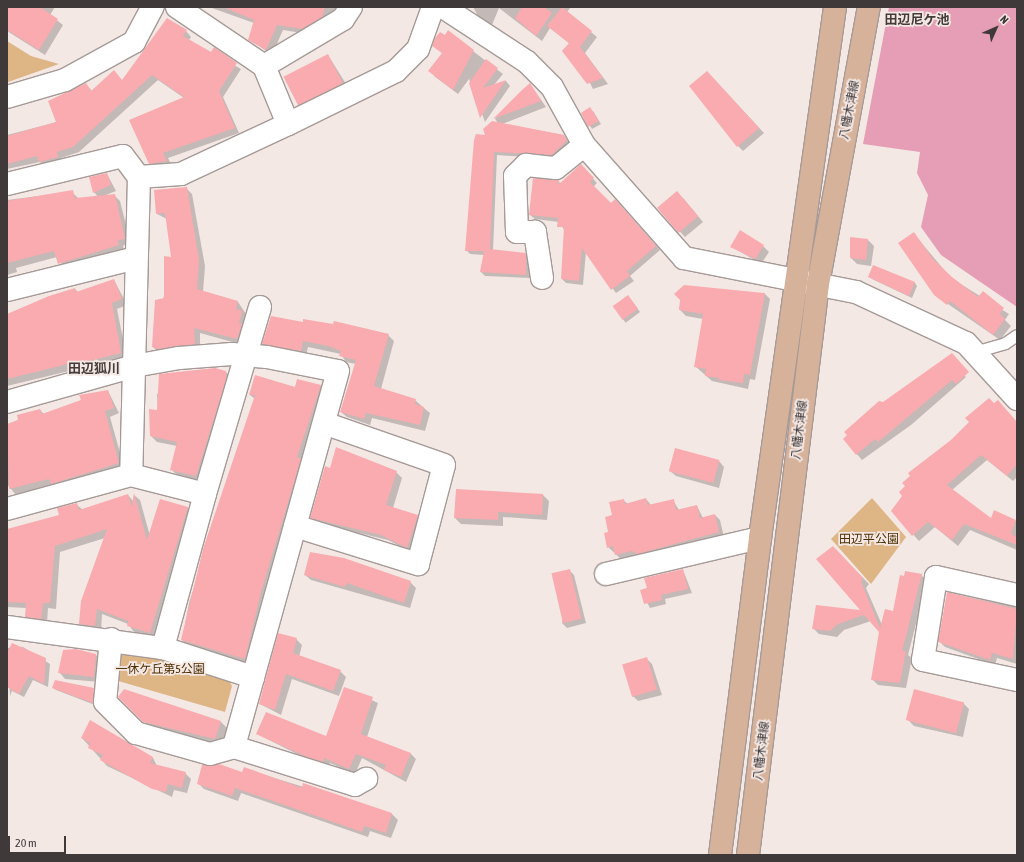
<!DOCTYPE html>
<meta charset="utf-8">
<style>
body{margin:0}
#map{position:relative;width:1024px;height:862px;overflow:hidden;background:#f4e8e5;font-family:"Asap Condensed","Noto Sans JP",sans-serif}
div>[style]{position:absolute}
.green>*{inset:0;background:#deb584}
.water>*{inset:0;background:#e69db6}
.shadow>*{inset:0;background:#0003;transform-origin:0 0}
.building>*{inset:0;background:#f9abaf;transform-origin:0 0}
.roads{filter:drop-shadow(1px 0 #a59a97) drop-shadow(-1px 0 #a59a97) drop-shadow(0 1px #a59a97) drop-shadow(0 -1px #a59a97)}
.service>*{height:11px;margin:-5.5px;padding:0 5.5px;transform-origin:5.5px;border-radius:5.5px;background:#fff}
.minor>*{height:22px;margin:-11px;padding:0 11px;transform-origin:11px;border-radius:11px;background:#fff}
.primary>*{height:22px;margin:-11px;padding:0 11px;transform-origin:11px;border-radius:11px;background:#d7b29b}
span{translate:-50% -50%;white-space:nowrap;text-align:center;line-height:1.15;-webkit-text-stroke:3.5px #f4e8e5;paint-order:stroke}
.street-label{font-size:12px;color:#3f3a39}
.park-label{font-size:12px;color:#4b2d00}
.neighbourhood-label{font-size:13px;color:#453c39;font-weight:700}
.frame{position:absolute;inset:0;border:8px solid #3f3a39;pointer-events:none}
.north{position:absolute;left:976px;top:8px;width:40px;height:40px;-webkit-text-stroke:3px #f4e8e5;paint-order:stroke;rotate:45deg;font-size:11px;font-weight:700;line-height:16px;text-align:center;color:#3f3a39}
.north::after{content:'';display:block;margin:auto;width:14px;height:18px;background:#3f3a39;clip-path:polygon(50% 0,100% 100%,50% 72%,0 100%)}
.scale{position:absolute;left:8px;top:836px;width:58px;height:18px;box-sizing:border-box;border:2px solid #3f3a39;border-top:0;padding-left:5px;font-size:12px;line-height:14px;white-space:nowrap;color:#3f3a39;-webkit-text-stroke:3px #f4e8e5;paint-order:stroke}
</style>
<div id="map">
<div class="green">
<i style="clip-path:polygon(7px 41px,31px 56px,59px 64px,8px 82px)"></i>
<i style="clip-path:polygon(872px 498px,906px 537px,871px 584px,831px 539px)"></i>
<i style="clip-path:polygon(111px 639px,222px 667px,232px 686px,225px 712px,108px 678px)"></i>
</div>
<div class="water">
<i style="clip-path:polygon(889px 7px,1017px 7px,1017px 307px,941px 255px,921px 227px,928px 195px,917px 173px,920px 152px,863px 144px)"></i>
</div>
<div class="shadow">
<i style="clip-path:polygon(7px 7px,55px 7px,50px 15px,63px 25px,45px 55px,7px 31px)"></i>
<i style="clip-path:polygon(209px 7px,336px 7px,327px 22px,308px 34px,283px 30px,272px 55px,249px 39px,254px 23px)"></i>
<i style="clip-path:polygon(473px 7px,571px 7px,567px 12px,597px 37px,585px 53px,608px 84px,593px 89px,570px 44px,550px 28px,542px 41px,499px 8px,492px 25px,478px 16px)"></i>
<i style="clip-path:polygon(186px 31px,191px 37px,189px 40px,241px 69px,223px 97px,239px 133px,168px 158px,172px 166px,155px 169px,149px 163px,184px 98px,158px 80px,79px 152px,61px 158px,63px 162px,45px 167px,40px 162px,7px 169px,7px 135px,57px 122px,86px 84px,92px 91px,122px 81px)"></i>
<i style="clip-path:polygon(448px 32px,503px 74px,493px 86px,506px 81px,510px 86px,485px 122px,469px 79px,458px 94px,434px 76px,443px 54px,434px 46px)"></i>
<i style="clip-path:polygon(328px 55px,351px 92px,310px 112px,301px 104px)"></i>
<i style="clip-path:polygon(712px 77px,764px 133px,743px 151px,738px 146px)"></i>
<i style="clip-path:polygon(530px 84px,546px 107px,502px 124px,563px 135px,571px 145px,556px 159px,497px 155px,493px 251px,525px 254px,529px 258px,530px 278px,485px 276px,481px 272px,484px 255px,470px 254px,466px 250px,486px 136px,498px 123px,495px 119px)"></i>
<i style="clip-path:polygon(593px 111px,601px 124px,592px 129px,582px 113px)"></i>
<i style="clip-path:polygon(581px 166px,597px 183px,593px 187px,611px 204px,619px 204px,660px 250px,630px 276px,634px 281px,616px 293px,586px 252px,583px 285px,566px 283px,562px 279px,565px 231px,559px 222px,535px 219px,530px 215px,558px 181px,561px 184px)"></i>
<i style="clip-path:polygon(107px 174px,116px 191px,106px 195px,114px 195px,120px 201px,130px 241px,123px 246px,124px 251px,65px 269px,57px 257px,16px 268px,17px 272px,7px 275px,7px 200px,72px 192px,79px 199px,98px 197px,94px 192px)"></i>
<i style="clip-path:polygon(186px 188px,192px 194px,205px 266px,203px 292px,238px 302px,248px 317px,243px 345px,200px 333px,200px 350px,159px 353px,153px 347px,172px 258px,167px 219px,157px 214px)"></i>
<i style="clip-path:polygon(683px 198px,703px 222px,685px 237px,658px 208px)"></i>
<i style="clip-path:polygon(868px 240px,874px 246px,871px 266px,857px 264px,851px 258px)"></i>
<i style="clip-path:polygon(919px 240px,951px 278px,1009px 314px,1005px 320px,1011px 326px,1000px 340px,935px 295px)"></i>
<i style="clip-path:polygon(731px 246px,763px 246px,769px 252px,761px 264px)"></i>
<i style="clip-path:polygon(874px 266px,915px 283px,917px 286px,912px 298px,872px 279px,869px 276px)"></i>
<i style="clip-path:polygon(114px 280px,127px 305px,117px 309px,127px 359px,79px 376px,73px 370px,7px 386px,7px 315px,49px 297px,75px 289px,78px 292px)"></i>
<i style="clip-path:polygon(765px 294px,770px 299px,755px 380px,750px 379px,748px 389px,712px 381px,696px 367px,703px 319px,686px 316px,680px 310px)"></i>
<i style="left:628px;top:296px;width:20px;height:18px;rotate:53deg"></i>
<i style="clip-path:polygon(304px 323px,388px 335px,394px 341px,381px 389px,415px 400px,424px 408px,430px 413px,425px 431px,372px 418px,370px 425px,347px 417px,341px 412px,356px 364px,346px 362px,341px 354px,308px 347px,306px 356px,269px 350px,263px 344px)"></i>
<i style="clip-path:polygon(226px 372px,231px 378px,202px 481px,177px 475px,171px 469px,177px 446px,157px 442px,151px 436px,158px 411px,157px 394px)"></i>
<i style="clip-path:polygon(962px 374px,966px 377px,911px 425px,862px 460px,844px 439px,883px 404px)"></i>
<i style="clip-path:polygon(321px 386px,326px 392px,251px 664px,188px 646px,182px 640px,189px 603px,255px 399px,250px 395px)"></i>
<i style="clip-path:polygon(108px 391px,119px 413px,110px 417px,124px 467px,57px 489px,53px 485px,16px 495px,7px 484px,7px 425px,40px 410px,44px 414px)"></i>
<i style="clip-path:polygon(1017px 423px,1017px 477px,1013px 481px,987px 460px,952px 490px,991px 520px,1016px 521px,1017px 550px,970px 530px,958px 546px,935px 527px,919px 541px,892px 511px)"></i>
<i style="clip-path:polygon(719px 461px,724px 467px,719px 488px,676px 476px,670px 471px)"></i>
<i style="clip-path:polygon(396px 472px,402px 478px,393px 508px,417px 516px,423px 522px,413px 553px,388px 540px,317px 523px,312px 517px)"></i>
<i style="clip-path:polygon(457px 490px,543px 495px,549px 501px,547px 520px,503px 517px,503px 526px,461px 524px,455px 518px)"></i>
<i style="clip-path:polygon(128px 495px,133px 501px,134px 495px,140px 500px,150px 536px,160px 500px,188px 508px,194px 514px,156px 638px,134px 632px,128px 624px,102px 614px,101px 632px,86px 630px,80px 624px,105px 538px,60px 552px,56px 609px,48px 608px,47px 624px,32px 622px,26px 616px,26px 608px,7px 607px,7px 580px,60px 516px,76px 504px,83px 510px)"></i>
<i style="clip-path:polygon(646px 499px,651px 505px,673px 500px,679px 510px,697px 506px,703px 518px,715px 515px,720px 520px,724px 537px,643px 558px,637px 555px,621px 559px,608px 547px,613px 516px,623px 500px,628px 504px)"></i>
<i style="clip-path:polygon(839px 553px,869px 584px,866px 588px,882px 625px,921px 575px,927px 581px,908px 655px,912px 658px,906px 688px,878px 685px,872px 679px,880px 632px,871px 621px,844px 630px,837px 637px,819px 634px,814px 629px,862px 611px)"></i>
<i style="clip-path:polygon(569px 570px,574px 575px,586px 623px,567px 628px,562px 623px)"></i>
<i style="clip-path:polygon(683px 570px,692px 593px,665px 599px,666px 604px,650px 608px,641px 591px)"></i>
<i style="clip-path:polygon(305px 575px,410px 582px,416px 588px,410px 608px,311px 580px)"></i>
<i style="clip-path:polygon(948px 593px,1017px 607px,1017px 664px,997px 658px,995px 665px,945px 647px,940px 642px)"></i>
<i style="clip-path:polygon(296px 639px,302px 645px,299px 657px,340px 671px,346px 677px,339px 696px,292px 679px,281px 715px,260px 704px)"></i>
<i style="clip-path:polygon(23px 647px,50px 664px,48px 687px,33px 680px,24px 697px,12px 691px,10px 696px,7px 648px)"></i>
<i style="clip-path:polygon(64px 652px,96px 655px,102px 661px,100px 682px,65px 679px,60px 673px)"></i>
<i style="clip-path:polygon(646px 658px,652px 664px,662px 695px,638px 701px,632px 695px)"></i>
<i style="clip-path:polygon(53px 688px,93px 689px,95px 705px,56px 690px)"></i>
<i style="clip-path:polygon(345px 688px,378px 703px,367px 737px,411px 754px,416px 759px,406px 782px,362px 758px,355px 774px,330px 763px,328px 767px,313px 762px,257px 734px,327px 738px)"></i>
<i style="clip-path:polygon(124px 690px,221px 722px,227px 728px,221px 745px,150px 727px,119px 697px)"></i>
<i style="clip-path:polygon(963px 703px,969px 709px,963px 737px,914px 726px,908px 720px)"></i>
<i style="clip-path:polygon(90px 721px,153px 758px,157px 766px,185px 773px,191px 779px,187px 793px,174px 790px,172px 797px,107px 766px,82px 738px)"></i>
<i style="clip-path:polygon(245px 769px,392px 814px,398px 820px,391px 838px,370px 831px,368px 837px,241px 793px,238px 801px,204px 789px,198px 783px,243px 774px)"></i>
</div>
<div class="building">
<i style="clip-path:polygon(7px 7px,40px 7px,58px 19px,39px 50px,7px 30px)"></i>
<i style="clip-path:polygon(223px 7px,325px 7px,322px 17px,302px 29px,277px 25px,266px 50px,248px 40px,254px 20px)"></i>
<i style="clip-path:polygon(522px 7px,544px 7px,552px 13px,536px 36px,515px 18px)"></i>
<i style="clip-path:polygon(562px 7px,592px 31px,580px 47px,603px 78px,587px 84px,562px 51px,569px 43px,547px 26px)"></i>
<i style="clip-path:polygon(167px 18px,187px 30px,183px 36px,211px 52px,214px 47px,237px 63px,219px 91px,235px 128px,163px 153px,167px 161px,149px 164px,129px 120px,184px 97px,152px 75px,73px 147px,57px 152px,58px 157px,39px 162px,37px 156px,7px 164px,7px 136px,56px 122px,48px 101px,86px 83px,91px 91px,114px 70px,122px 80px)"></i>
<i style="clip-path:polygon(448px 30px,474px 50px,453px 90px,428px 71px,442px 53px,432px 46px,435px 38px,440px 32px,445px 35px)"></i>
<i style="left:328px;top:54px;width:33px;height:50px;rotate:63deg"></i>
<i style="clip-path:polygon(486px 59px,498px 68px,483px 88px,506px 80px,480px 118px,469px 83px)"></i>
<i style="clip-path:polygon(707px 71px,759px 128px,737px 147px,689px 86px)"></i>
<i style="clip-path:polygon(530px 83px,541px 101px,493px 119px,522px 90px)"></i>
<i style="clip-path:polygon(590px 107px,599px 121px,588px 127px,581px 113px)"></i>
<i style="clip-path:polygon(492px 121px,564px 135px,567px 140px,552px 155px,494px 152px,490px 249px,526px 253px,526px 275px,480px 272px,484px 251px,465px 251px,474px 140px,476px 134px,485px 135px,483px 129px)"></i>
<i style="clip-path:polygon(581px 164px,594px 178px,590px 182px,611px 203px,615px 199px,656px 246px,627px 271px,630px 276px,611px 290px,582px 248px,579px 281px,561px 279px,564px 227px,557px 227px,558px 218px,529px 215px,533px 178px,559px 180px,558px 185px)"></i>
<i style="clip-path:polygon(107px 173px,111px 185px,93px 193px,89px 177px)"></i>
<i style="clip-path:polygon(187px 187px,199px 260px,197px 289px,238px 301px,236px 309px,242px 311px,239px 323px,242px 324px,237px 339px,194px 328px,195px 344px,158px 349px,152px 347px,155px 300px,164px 298px,164px 256px,171px 257px,165px 213px,156px 214px,154px 190px)"></i>
<i style="clip-path:polygon(73px 190px,75px 198px,115px 194px,125px 239px,118px 240px,119px 245px,58px 264px,54px 251px,7px 263px,7px 201px)"></i>
<i style="left:677px;top:191px;width:33px;height:26px;rotate:50deg"></i>
<i style="clip-path:polygon(740px 230px,764px 245px,755px 259px,730px 247px)"></i>
<i style="clip-path:polygon(914px 232px,933px 259px,952px 277px,978px 297px,983px 291px,1004px 308px,1000px 314px,1005px 319px,993px 335px,950px 301px,947px 305px,934px 295px,898px 243px)"></i>
<i style="clip-path:polygon(850px 237px,868px 239px,866px 260px,850px 258px)"></i>
<i style="clip-path:polygon(873px 265px,915px 282px,909px 296px,868px 277px)"></i>
<i style="clip-path:polygon(114px 279px,122px 299px,112px 303px,121px 353px,85px 362px,86px 367px,72px 371px,68px 364px,7px 379px,7px 314px,49px 296px,75px 288px,76px 292px)"></i>
<i style="clip-path:polygon(684px 285px,765px 293px,750px 375px,744px 374px,743px 383px,719px 380px,719px 378px,705px 376px,706px 369px,694px 367px,703px 314px,679px 310px,680px 300px,674px 294px)"></i>
<i style="left:628px;top:295px;width:17px;height:19px;rotate:54deg"></i>
<i style="clip-path:polygon(271px 316px,303px 322px,303px 319px,333px 324px,334px 321px,389px 334px,374px 386px,416px 399px,415px 404px,424px 407px,420px 425px,366px 413px,364px 419px,340px 412px,356px 360px,339px 356px,341px 351px,328px 346px,303px 341px,301px 351px,262px 344px)"></i>
<i style="clip-path:polygon(952px 353px,969px 372px,956px 384px,952px 380px,878px 442px,875px 439px,856px 455px,843px 439px,847px 435px,844px 432px,879px 401px,883px 402px)"></i>
<i style="clip-path:polygon(215px 368px,226px 371px,226px 380px,196px 476px,170px 470px,177px 442px,150px 436px,149px 409px,157px 410px,159px 374px)"></i>
<i style="clip-path:polygon(255px 375px,295px 387px,297px 379px,321px 385px,297px 457px,301px 459px,261px 592px,245px 659px,181px 640px,203px 549px,255px 395px,249px 395px)"></i>
<i style="clip-path:polygon(108px 390px,114px 408px,105px 411px,119px 463px,51px 484px,49px 479px,9px 489px,7px 424px,18px 420px,17px 415px,40px 409px,42px 414px,81px 400px,79px 395px)"></i>
<i style="clip-path:polygon(989px 398px,994px 403px,998px 400px,1017px 422px,1017px 464px,1007px 476px,981px 455px,947px 485px,991px 518px,994px 510px,1016px 520px,1011px 533px,1017px 538px,1017px 545px,964px 524px,952px 540px,928px 522px,912px 536px,891px 511px,902px 496px,899px 492px,905px 486px,902px 483px,910px 476px,908px 473px,951px 440px,969px 422px,965px 418px)"></i>
<i style="clip-path:polygon(336px 447px,397px 471px,386px 505px,418px 515px,407px 548px,381px 535px,310px 518px,325px 466px,330px 468px)"></i>
<i style="left:675px;top:448px;width:46px;height:24px;rotate:15deg"></i>
<i style="clip-path:polygon(456px 489px,543px 494px,542px 515px,498px 512px,498px 520px,454px 518px)"></i>
<i style="clip-path:polygon(134px 493px,147px 540px,160px 499px,188px 507px,150px 633px,127px 626px,128px 621px,97px 609px,95px 626px,79px 624px,81px 601px,107px 529px,55px 546px,50px 603px,43px 603px,41px 619px,25px 617px,26px 603px,7px 602px,7px 529px,59px 515px,57px 508px,77px 503px,79px 510px,128px 494px,132px 507px)"></i>
<i style="clip-path:polygon(646px 498px,648px 505px,674px 499px,676px 510px,697px 505px,700px 518px,715px 514px,719px 532px,637px 554px,632px 551px,615px 555px,613px 546px,607px 548px,604px 533px,608px 532px,605px 517px,612px 515px,609px 502px,624px 499px,625px 504px)"></i>
<i style="clip-path:polygon(833px 546px,863px 578px,861px 582px,880px 628px,885px 609px,893px 611px,900px 575px,904px 576px,905px 571px,922px 574px,902px 651px,906px 651px,900px 683px,871px 680px,879px 632px,864px 615px,838px 624px,830px 631px,812px 629px,816px 605px,860px 610px,816px 559px)"></i>
<i style="clip-path:polygon(310px 552px,344px 558px,411px 581px,404px 603px,347px 583px,345px 587px,304px 575px)"></i>
<i style="left:570px;top:569px;width:51px;height:19px;rotate:77deg"></i>
<i style="clip-path:polygon(683px 569px,688px 589px,661px 595px,662px 600px,644px 604px,640px 590px,647px 588px,644px 578px)"></i>
<i style="clip-path:polygon(947px 592px,1017px 609px,1013px 659px,992px 653px,990px 660px,938px 642px)"></i>
<i style="clip-path:polygon(278px 633px,297px 638px,293px 653px,341px 670px,333px 691px,286px 674px,275px 710px,259px 704px)"></i>
<i style="clip-path:polygon(12px 643px,46px 658px,44px 684px,29px 676px,19px 694px,7px 687px,7px 653px)"></i>
<i style="clip-path:polygon(76px 649px,96px 654px,94px 677px,58px 673px,63px 650px)"></i>
<i style="left:647px;top:657px;width:34px;height:26px;rotate:73deg"></i>
<i style="clip-path:polygon(55px 680px,94px 688px,93px 703px,52px 688px)"></i>
<i style="clip-path:polygon(344px 687px,373px 697px,361px 734px,411px 753px,401px 777px,384px 770px,386px 765px,356px 754px,349px 769px,324px 758px,323px 762px,307px 757px,256px 734px,266px 712px,326px 736px)"></i>
<i style="clip-path:polygon(124px 689px,221px 721px,215px 739px,143px 722px,118px 697px)"></i>
<i style="left:914px;top:689px;width:52px;height:32px;rotate:15deg"></i>
<i style="clip-path:polygon(90px 720px,153px 757px,150px 763px,186px 772px,182px 788px,168px 784px,166px 792px,152px 789px,100px 760px,103px 755px,88px 748px,90px 743px,81px 738px)"></i>
<i style="clip-path:polygon(219px 764px,242px 772px,244px 767px,302px 788px,303px 783px,392px 813px,386px 833px,364px 826px,362px 832px,235px 788px,232px 796px,197px 784px,202px 765px)"></i>
</div>
<div class="roads">
<div class="service">
<i style="left:974px;top:352px;width:32px;rotate:-16deg"></i>
<i style="left:1005px;top:343px;width:14px;rotate:-34deg"></i>
</div>
<div class="minor">
<i style="left:177px;top:7px;width:105px;rotate:34.1deg"></i>
<i style="left:264px;top:66px;width:63px;rotate:67.5deg"></i>
<i style="left:288px;top:124px;width:120px;rotate:-26.1deg"></i>
<i style="left:396px;top:71px;width:31px;rotate:-45deg"></i>
<i style="left:418px;top:49px;width:45px;rotate:-70.3deg"></i>
<i style="left:443px;top:7px;width:100px;rotate:33.2deg"></i>
<i style="left:527px;top:62px;width:35px;rotate:45deg"></i>
<i style="left:552px;top:87px;width:66px;rotate:61.1deg"></i>
<i style="left:584px;top:145px;width:151px;rotate:48.5deg"></i>
<i style="left:684px;top:258px;width:175px;rotate:11.2deg"></i>
<i style="left:856px;top:292px;width:121px;rotate:24.9deg"></i>
<i style="left:966px;top:343px;width:76px;rotate:47.7deg"></i>
<i style="left:264px;top:66px;width:92px;rotate:-30.7deg"></i>
<i style="left:343px;top:19px;width:14px;rotate:-56deg"></i>
<i style="left:7px;top:97px;width:60px;rotate:-16.3deg"></i>
<i style="left:65px;top:80px;width:79px;rotate:-28.8deg"></i>
<i style="left:134px;top:42px;width:40px;rotate:-62deg"></i>
<i style="left:139px;top:177px;width:42px;rotate:-4.1deg"></i>
<i style="left:181px;top:174px;width:118px;rotate:-25deg"></i>
<i style="left:7px;top:184px;width:119px;rotate:-13.6deg"></i>
<i style="left:123px;top:156px;width:26px;rotate:53deg"></i>
<i style="left:139px;top:177px;width:298px;rotate:91.5deg"></i>
<i style="left:542px;top:278px;width:47px;rotate:-98.7deg"></i>
<i style="left:535px;top:232px;width:18px;rotate:180deg"></i>
<i style="left:517px;top:232px;width:56px;rotate:-92deg"></i>
<i style="left:515px;top:176px;width:16px;rotate:-45deg"></i>
<i style="left:526px;top:165px;width:30px;rotate:6deg"></i>
<i style="left:556px;top:168px;width:36px;rotate:-39deg"></i>
<i style="left:7px;top:290px;width:133px;rotate:-13.9deg"></i>
<i style="left:7px;top:402px;width:132px;rotate:-15.8deg"></i>
<i style="left:134px;top:366px;width:46px;rotate:-10.1deg"></i>
<i style="left:179px;top:358px;width:53px;rotate:-4.3deg"></i>
<i style="left:232px;top:354px;width:35px;rotate:5deg"></i>
<i style="left:267px;top:357px;width:72px;rotate:11.2deg"></i>
<i style="left:338px;top:371px;width:390px;rotate:105.5deg"></i>
<i style="left:205px;top:494px;width:195px;rotate:-73.6deg"></i>
<i style="left:7px;top:509px;width:129px;rotate:-15.3deg"></i>
<i style="left:131px;top:475px;width:76px;rotate:14.4deg"></i>
<i style="left:205px;top:494px;width:160px;rotate:105.3deg"></i>
<i style="left:163px;top:648px;width:95px;rotate:17.9deg"></i>
<i style="left:295px;top:526px;width:129px;rotate:17.2deg"></i>
<i style="left:418px;top:564px;width:102px;rotate:-75.3deg"></i>
<i style="left:444px;top:465px;width:127px;rotate:-160.7deg"></i>
<i style="left:606px;top:574px;width:158px;rotate:-13.2deg"></i>
<i style="left:1017px;top:595px;width:83px;rotate:-167.5deg"></i>
<i style="left:936px;top:577px;width:84px;rotate:98.9deg"></i>
<i style="left:923px;top:660px;width:96px;rotate:12deg"></i>
<i style="left:7px;top:627px;width:157px;rotate:7.7deg"></i>
<i style="left:111px;top:639px;width:63px;rotate:95.4deg"></i>
<i style="left:105px;top:702px;width:44px;rotate:45deg"></i>
<i style="left:136px;top:733px;width:77px;rotate:15.8deg"></i>
<i style="left:210px;top:754px;width:25px;rotate:-16deg"></i>
<i style="left:234px;top:747px;width:127px;rotate:17.4deg"></i>
<i style="left:355px;top:785px;width:13px;rotate:-29deg"></i>
</div>
<div class="primary">
<i style="left:720px;top:855px;width:320px;rotate:-82.8deg"></i>
<i style="left:760px;top:538px;width:536px;rotate:-81.96deg"></i>
<i style="left:748px;top:855px;width:575px;rotate:-83.01deg"></i>
<i style="left:818px;top:284px;width:282px;rotate:-79.6deg"></i>
</div>
</div>
<div class="street-label">
<span style="left:850px;top:110px;rotate:-79deg">八幡木津線</span>
<span style="left:800px;top:430px;rotate:-83deg">八幡木津線</span>
<span style="left:762px;top:751px;rotate:-83deg">八幡木津線</span>
</div>
<div class="park-label">
<span style="left:869px;top:540px">田辺平公園</span>
<span style="left:160px;top:670px">一休ケ丘第5公園</span>
</div>
<div class="neighbourhood-label">
<span style="left:917px;top:20px">田辺尼ケ池</span>
<span style="left:94px;top:369px">田辺狐川</span>
</div>
<div class="frame"></div>
<div class="north">N</div>
<div class="scale">20 m</div>
</div>
